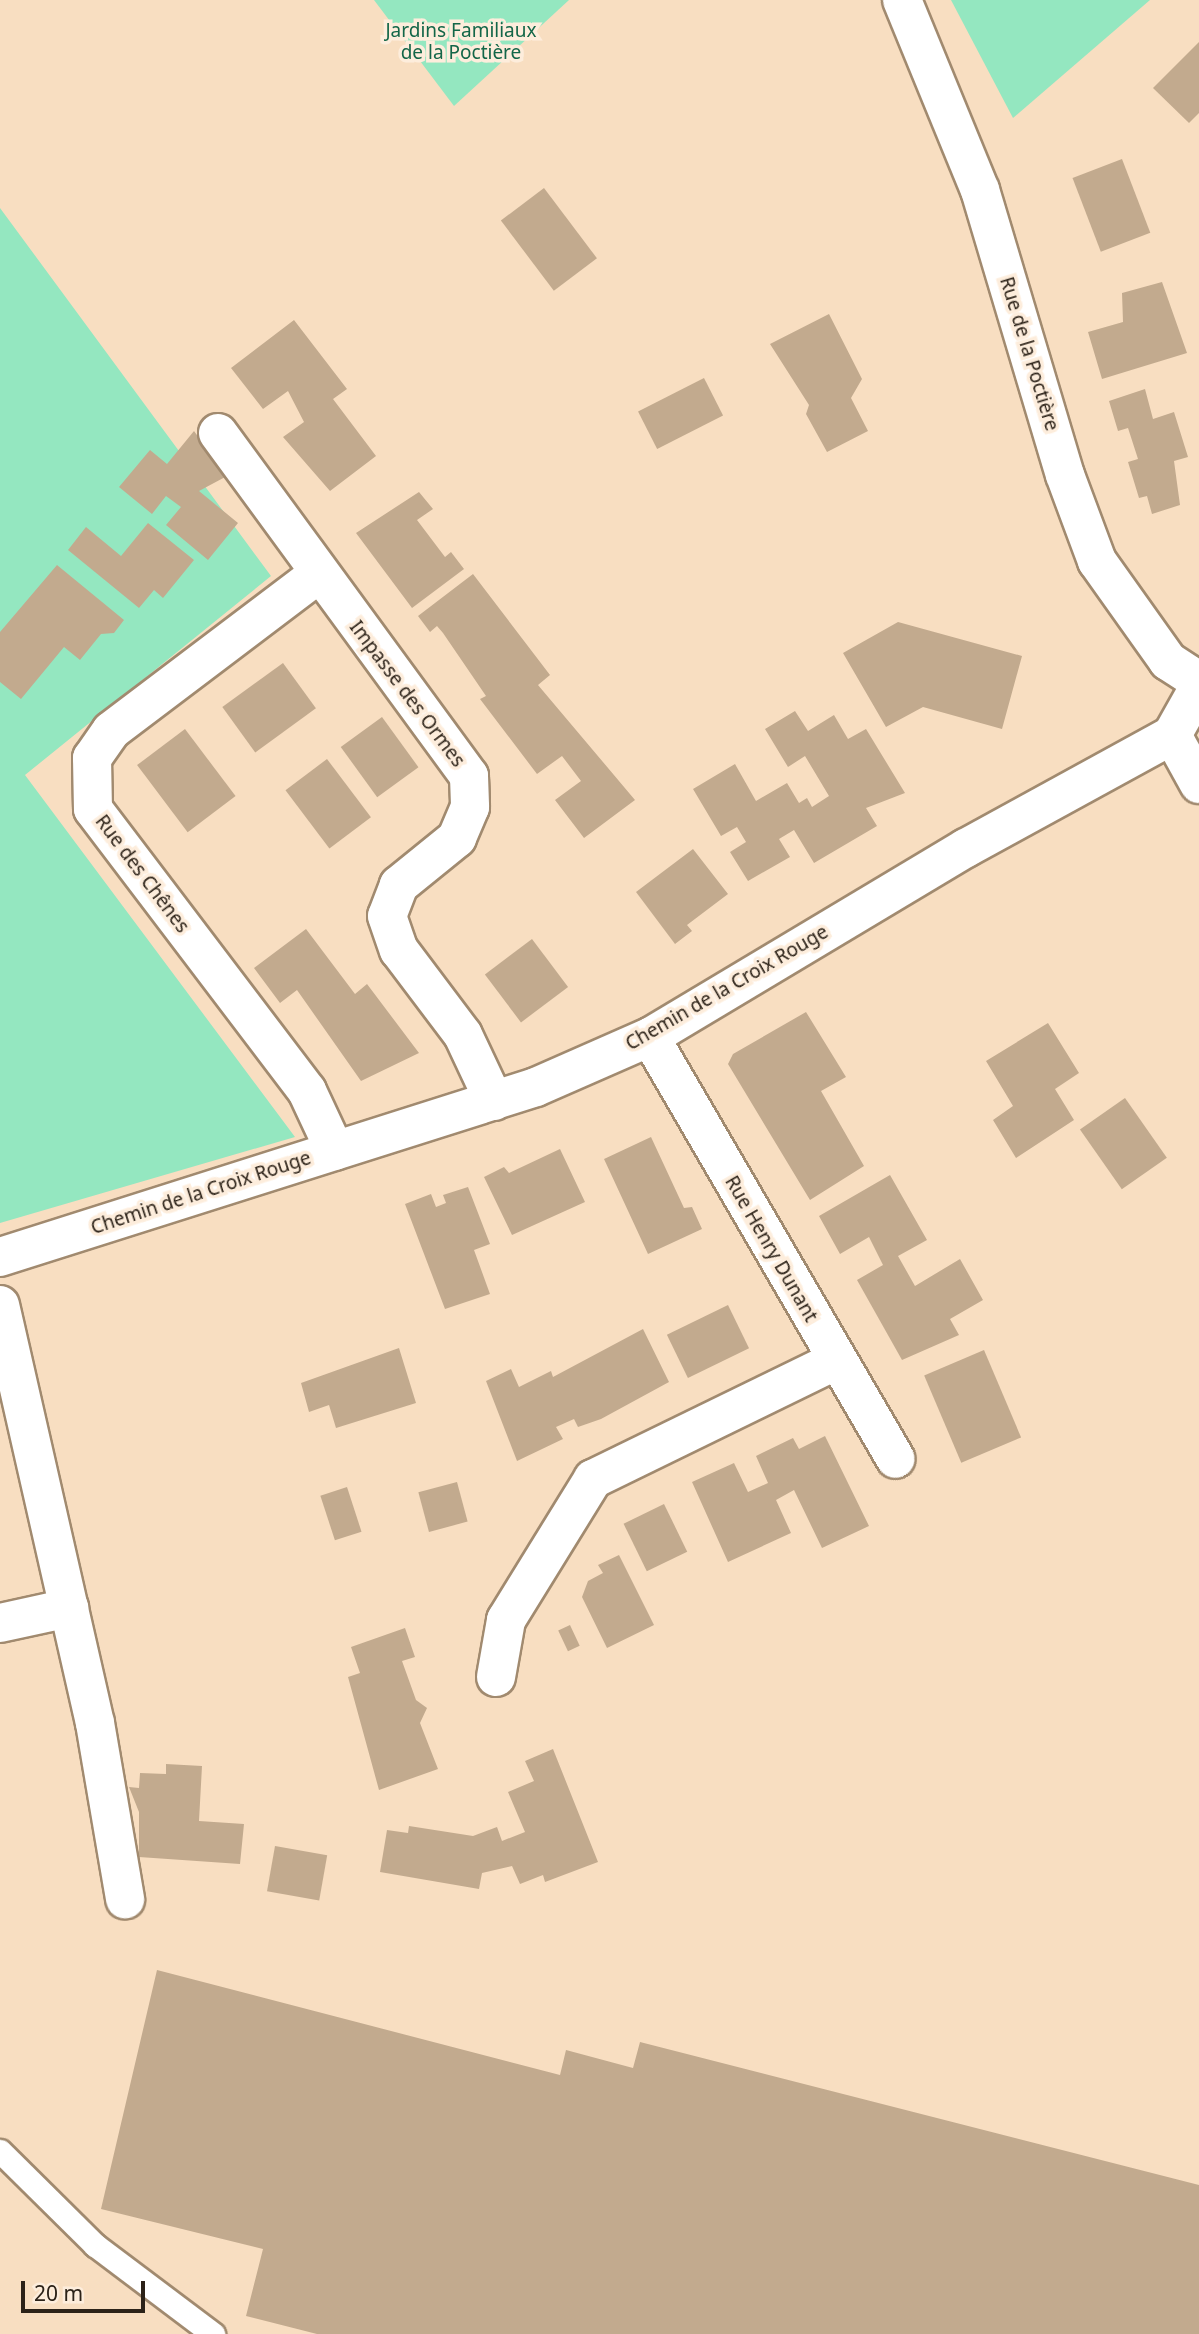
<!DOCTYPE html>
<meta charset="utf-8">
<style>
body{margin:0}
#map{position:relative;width:1199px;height:2334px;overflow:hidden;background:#f8dec1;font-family:"Noto Sans",sans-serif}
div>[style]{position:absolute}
.green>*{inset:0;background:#94e7c0}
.building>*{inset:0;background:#c2aa8e;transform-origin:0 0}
.roads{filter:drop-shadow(2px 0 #a18a6f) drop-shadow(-2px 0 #a18a6f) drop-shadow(0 2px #a18a6f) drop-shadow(0 -2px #a18a6f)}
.lane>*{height:23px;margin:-11.5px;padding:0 11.5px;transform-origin:11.5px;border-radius:11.5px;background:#fff}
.street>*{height:38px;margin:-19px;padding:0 19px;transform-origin:19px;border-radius:19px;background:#fff}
span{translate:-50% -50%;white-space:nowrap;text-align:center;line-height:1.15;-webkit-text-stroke:7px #fdeddc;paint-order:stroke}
.park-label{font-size:19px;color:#136648}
.street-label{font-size:19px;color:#2c2218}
.scale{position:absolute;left:21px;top:2281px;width:124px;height:32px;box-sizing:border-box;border:4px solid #2c2218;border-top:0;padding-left:9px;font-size:21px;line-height:24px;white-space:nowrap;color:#2c2218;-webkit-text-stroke:5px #fdeddc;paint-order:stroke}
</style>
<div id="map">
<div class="green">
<i style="clip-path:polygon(374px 0,569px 0,454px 106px)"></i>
<i style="clip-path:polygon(951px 0,1150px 0,1013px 118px)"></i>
<i style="clip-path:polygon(0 208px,271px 576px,25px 775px,295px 1137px,0 1223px)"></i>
</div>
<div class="building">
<i style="clip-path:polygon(1199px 42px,1199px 113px,1189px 123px,1153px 88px)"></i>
<i style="left:1122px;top:159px;width:79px;height:53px;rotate:69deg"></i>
<i style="left:544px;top:188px;width:88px;height:54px;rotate:53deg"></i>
<i style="clip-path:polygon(1162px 282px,1187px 353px,1102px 379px,1088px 332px,1123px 322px,1122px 293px)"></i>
<i style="clip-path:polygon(829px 314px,862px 379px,851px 398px,868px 431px,827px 452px,806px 414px,809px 405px,770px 344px)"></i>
<i style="clip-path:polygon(294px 320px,347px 389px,333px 399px,376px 456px,330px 491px,283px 437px,304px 422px,288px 391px,263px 409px,231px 368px)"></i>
<i style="left:704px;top:378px;width:42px;height:74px;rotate:63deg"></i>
<i style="clip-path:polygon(1145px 389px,1153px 419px,1174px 412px,1188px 457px,1174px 461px,1180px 505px,1152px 514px,1147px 496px,1139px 498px,1128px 462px,1138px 459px,1128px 428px,1118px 431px,1109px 401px)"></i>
<i style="clip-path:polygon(194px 431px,227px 476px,199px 491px,238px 523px,208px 560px,166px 525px,181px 507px,166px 496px,152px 514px,119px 487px,150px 450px,167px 464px)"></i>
<i style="clip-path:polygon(419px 492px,433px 509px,417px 520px,445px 557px,451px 552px,464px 569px,412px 608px,356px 533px)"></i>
<i style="clip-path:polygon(148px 523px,194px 560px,163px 598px,154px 590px,139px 608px,68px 550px,86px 527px,121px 556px)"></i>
<i style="clip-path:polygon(57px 565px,124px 620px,114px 633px,101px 634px,80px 660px,64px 647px,21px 699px,0 682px,0 632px)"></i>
<i style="clip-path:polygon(473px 574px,550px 675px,538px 685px,635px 800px,584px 838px,555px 800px,581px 781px,562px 756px,537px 774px,480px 699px,486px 696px,443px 633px,437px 626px,430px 632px,418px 616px)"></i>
<i style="clip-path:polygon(898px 622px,1022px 656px,1002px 729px,923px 707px,886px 727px,843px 653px)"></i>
<i style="left:283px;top:663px;width:56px;height:75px;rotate:54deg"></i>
<i style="clip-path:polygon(795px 711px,808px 731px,834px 715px,848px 739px,866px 729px,905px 793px,866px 808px,877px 826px,814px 863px,794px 830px,779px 839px,790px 857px,748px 881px,730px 852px,746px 842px,737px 827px,721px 836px,693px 789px,735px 764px,756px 801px,787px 783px,799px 803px,807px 798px,812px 807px,829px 796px,805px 756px,788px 767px,765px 729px)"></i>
<i style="left:382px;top:717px;width:62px;height:51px;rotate:54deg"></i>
<i style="left:185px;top:729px;width:84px;height:60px;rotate:53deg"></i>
<i style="left:327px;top:759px;width:73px;height:52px;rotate:53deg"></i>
<i style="clip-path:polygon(693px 849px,728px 894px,687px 925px,692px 931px,675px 944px,636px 892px)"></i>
<i style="clip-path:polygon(306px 929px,355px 994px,367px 984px,419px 1053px,361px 1081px,297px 990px,280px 1003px,254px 968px)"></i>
<i style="left:532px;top:939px;width:60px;height:59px;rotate:53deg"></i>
<i style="clip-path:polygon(806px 1012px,846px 1077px,821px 1091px,864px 1166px,810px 1200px,728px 1064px,733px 1054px)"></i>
<i style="clip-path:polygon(1048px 1023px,1079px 1073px,1055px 1089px,1074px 1120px,1016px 1158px,993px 1120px,1013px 1106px,986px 1061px)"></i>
<i style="left:1125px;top:1098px;width:73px;height:55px;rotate:55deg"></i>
<i style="clip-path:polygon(651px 1137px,684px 1208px,692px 1207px,702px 1229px,648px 1254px,604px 1159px)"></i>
<i style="clip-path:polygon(560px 1149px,585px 1202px,512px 1235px,484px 1177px,504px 1167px,509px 1173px)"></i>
<i style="clip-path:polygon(890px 1175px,927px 1240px,898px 1256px,915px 1286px,960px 1259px,983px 1300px,950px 1319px,959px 1335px,902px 1360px,857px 1280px,883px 1265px,869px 1237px,840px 1254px,819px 1216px)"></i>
<i style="clip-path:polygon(468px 1187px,490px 1244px,474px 1250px,490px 1294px,445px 1309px,405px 1204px,431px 1194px,436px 1207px,446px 1203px,443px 1195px)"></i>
<i style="left:728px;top:1305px;width:48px;height:68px;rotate:64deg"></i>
<i style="clip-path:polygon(643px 1329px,669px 1382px,601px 1419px,578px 1427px,574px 1419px,556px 1427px,563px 1439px,517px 1461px,486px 1381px,511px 1369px,519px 1387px,551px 1371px,553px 1377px)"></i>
<i style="clip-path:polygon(399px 1348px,416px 1403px,336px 1428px,329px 1405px,309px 1412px,301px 1383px)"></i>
<i style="left:984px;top:1350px;width:95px;height:65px;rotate:67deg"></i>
<i style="clip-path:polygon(825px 1436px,869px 1526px,822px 1548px,794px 1490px,776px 1500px,791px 1533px,728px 1562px,692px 1482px,734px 1463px,748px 1492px,768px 1483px,756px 1456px,793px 1438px,799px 1449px)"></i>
<i style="left:457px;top:1482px;width:41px;height:40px;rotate:75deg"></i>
<i style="left:347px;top:1487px;width:47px;height:28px;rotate:72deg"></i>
<i style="left:664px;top:1504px;width:53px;height:45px;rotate:64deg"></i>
<i style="clip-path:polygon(619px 1555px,654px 1625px,607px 1648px,582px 1597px,588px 1581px,603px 1573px,598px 1565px)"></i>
<i style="left:570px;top:1625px;width:23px;height:13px;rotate:65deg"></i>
<i style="clip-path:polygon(405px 1628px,415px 1657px,402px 1661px,416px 1700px,427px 1708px,420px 1723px,438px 1769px,379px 1790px,348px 1677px,360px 1673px,351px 1647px)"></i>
<i style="clip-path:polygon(553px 1749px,598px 1862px,545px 1882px,543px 1875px,520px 1884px,512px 1866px,482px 1873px,479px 1889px,380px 1872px,387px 1830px,408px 1833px,409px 1826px,473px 1836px,497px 1827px,502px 1841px,525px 1832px,508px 1792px,534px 1781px,525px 1761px)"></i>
<i style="clip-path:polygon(166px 1764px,202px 1766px,199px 1821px,244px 1824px,240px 1864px,139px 1857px,139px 1812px,129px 1787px,139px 1788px,140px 1773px,166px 1774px)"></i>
<i style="left:275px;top:1846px;width:53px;height:46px;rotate:10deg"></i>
<i style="clip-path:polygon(157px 1970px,560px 2075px,566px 2050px,633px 2068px,640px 2042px,1199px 2185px,1199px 2334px,317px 2334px,246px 2316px,263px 2249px,101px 2209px)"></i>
</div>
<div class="roads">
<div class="lane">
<i style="left:0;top:2151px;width:134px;rotate:44.7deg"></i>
<i style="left:95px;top:2245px;width:148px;rotate:37deg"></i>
</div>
<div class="street">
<i style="left:902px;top:0;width:205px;rotate:67.7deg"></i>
<i style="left:980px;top:190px;width:297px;rotate:73.4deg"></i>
<i style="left:1065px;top:475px;width:92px;rotate:69.6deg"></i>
<i style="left:1097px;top:561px;width:123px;rotate:54.6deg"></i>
<i style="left:1168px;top:661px;width:37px;rotate:33deg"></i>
<i style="left:218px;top:433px;width:425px;rotate:53.8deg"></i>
<i style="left:469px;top:776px;width:31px;rotate:88deg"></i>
<i style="left:470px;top:807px;width:34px;rotate:113deg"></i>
<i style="left:457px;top:838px;width:75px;rotate:141deg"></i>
<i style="left:399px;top:885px;width:33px;rotate:111deg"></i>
<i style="left:387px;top:916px;width:36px;rotate:71deg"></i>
<i style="left:399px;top:950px;width:106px;rotate:53deg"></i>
<i style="left:463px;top:1035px;width:73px;rotate:64.8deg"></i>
<i style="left:317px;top:575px;width:258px;rotate:142.9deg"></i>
<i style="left:111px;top:731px;width:33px;rotate:125deg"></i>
<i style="left:92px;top:758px;width:51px;rotate:88.9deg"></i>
<i style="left:93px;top:809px;width:354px;rotate:52.8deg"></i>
<i style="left:307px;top:1091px;width:66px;rotate:65deg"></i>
<i style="left:1172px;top:735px;width:56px;rotate:61.1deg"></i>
<i style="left:650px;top:1037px;width:488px;rotate:59.8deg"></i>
<i style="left:0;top:1257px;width:562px;rotate:-17.6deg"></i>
<i style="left:536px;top:1087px;width:124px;rotate:-23.7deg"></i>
<i style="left:650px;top:1037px;width:368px;rotate:-30.9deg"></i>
<i style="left:966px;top:848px;width:235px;rotate:-28.7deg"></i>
<i style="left:1172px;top:735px;width:55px;rotate:-60.6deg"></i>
<i style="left:0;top:1305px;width:429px;rotate:77.2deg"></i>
<i style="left:95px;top:1723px;width:179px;rotate:80.3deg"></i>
<i style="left:0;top:1623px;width:71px;rotate:-12.3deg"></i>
<i style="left:496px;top:1677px;width:58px;rotate:-80deg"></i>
<i style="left:506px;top:1620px;width:166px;rotate:-58.3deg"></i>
<i style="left:593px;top:1479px;width:269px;rotate:-26deg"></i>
</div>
</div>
<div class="park-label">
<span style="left:461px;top:42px">Jardins Familiaux<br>de la Poctière</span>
</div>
<div class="street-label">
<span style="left:1029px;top:354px;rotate:73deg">Rue de la Poctière</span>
<span style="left:407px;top:694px;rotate:53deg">Impasse des Ormes</span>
<span style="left:142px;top:874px;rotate:53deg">Rue des Chênes</span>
<span style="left:727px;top:988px;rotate:-30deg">Chemin de la Croix Rouge</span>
<span style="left:201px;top:1193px;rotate:-18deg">Chemin de la Croix Rouge</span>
<span style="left:771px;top:1249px;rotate:60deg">Rue Henry Dunant</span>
</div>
<div class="scale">20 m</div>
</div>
